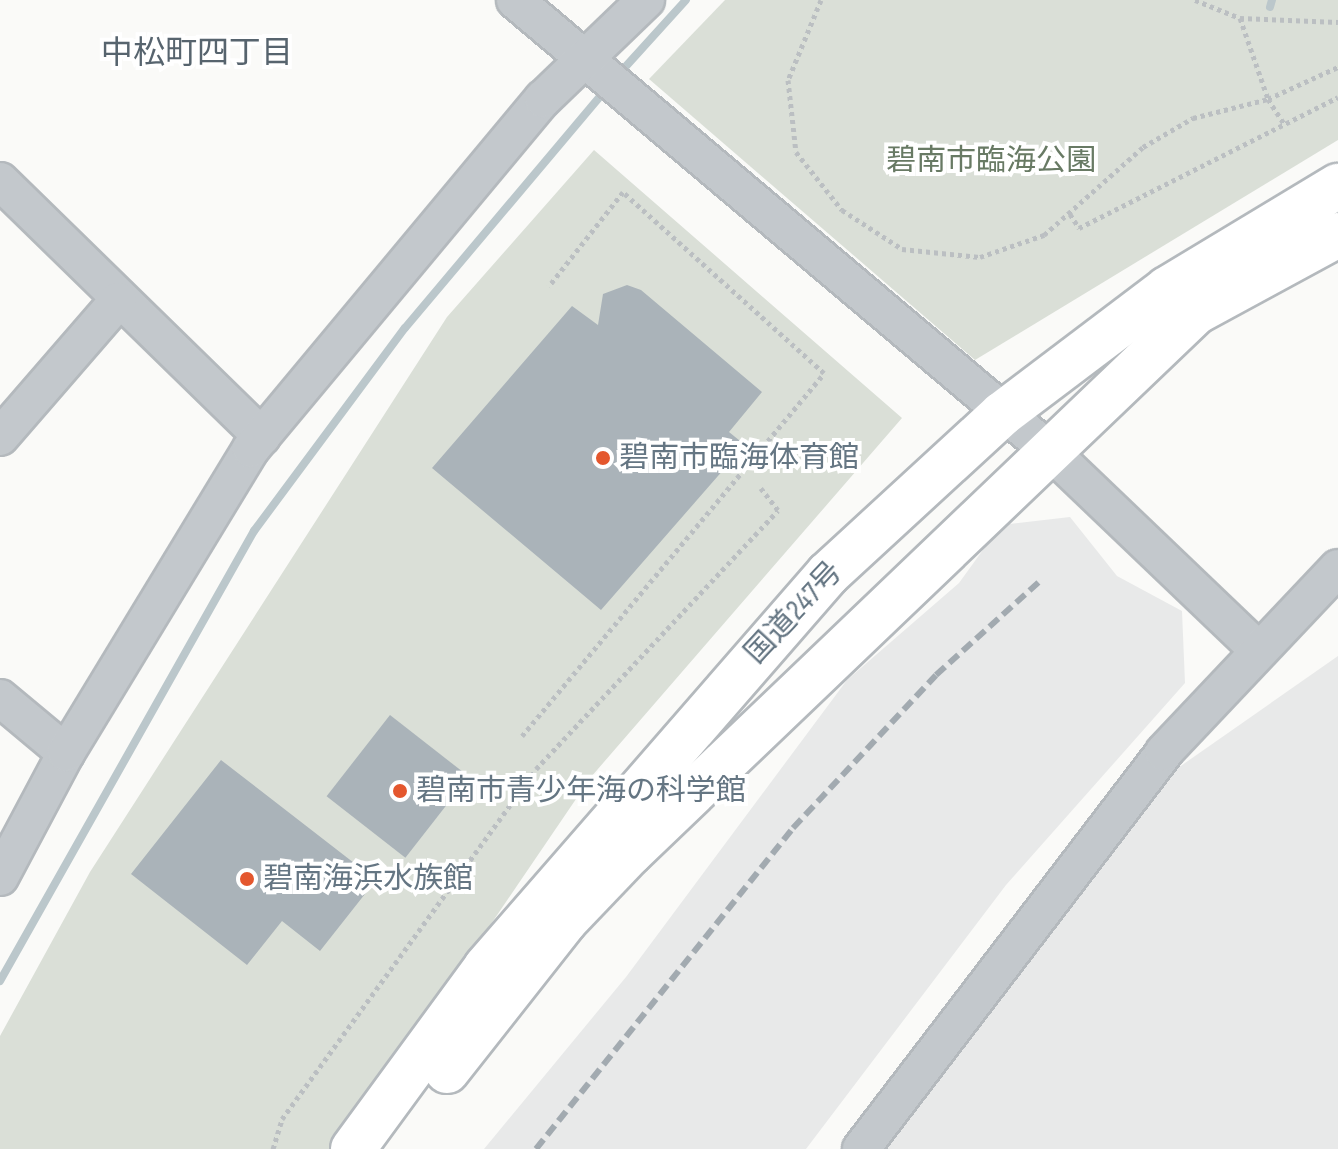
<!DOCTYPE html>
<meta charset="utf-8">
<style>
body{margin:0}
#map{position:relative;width:1338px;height:1149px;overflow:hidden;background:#fafaf8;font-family:"Sofia Sans Condensed","Noto Sans JP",sans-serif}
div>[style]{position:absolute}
.built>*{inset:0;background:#e8e9e9}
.green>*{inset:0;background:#dadfd7}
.stream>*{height:8px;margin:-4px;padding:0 4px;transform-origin:4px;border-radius:4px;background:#bbc7cb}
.building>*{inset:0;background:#aab3b9;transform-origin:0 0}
.path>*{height:5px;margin-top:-2.5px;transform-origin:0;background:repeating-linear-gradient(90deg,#bbbfc2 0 4px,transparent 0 8px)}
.roads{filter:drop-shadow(2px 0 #b4b9bd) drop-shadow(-2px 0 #b4b9bd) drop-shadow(0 2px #b4b9bd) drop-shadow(0 -2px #b4b9bd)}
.minor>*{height:36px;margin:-18px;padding:0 18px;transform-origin:18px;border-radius:18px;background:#c3c8cc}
.highway>*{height:44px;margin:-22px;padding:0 22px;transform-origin:22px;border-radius:22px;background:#fff}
.rail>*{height:6px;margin-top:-3px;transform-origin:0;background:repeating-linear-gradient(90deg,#a2aab0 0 12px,transparent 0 18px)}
.dots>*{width:22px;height:22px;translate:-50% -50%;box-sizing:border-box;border:4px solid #fff;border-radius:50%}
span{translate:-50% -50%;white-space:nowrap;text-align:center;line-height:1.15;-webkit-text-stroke:8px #fff;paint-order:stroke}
.park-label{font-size:30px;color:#687a64}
.poi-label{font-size:30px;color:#657683}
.left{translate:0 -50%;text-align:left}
.street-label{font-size:30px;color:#657683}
.neighbourhood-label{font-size:32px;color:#57646e}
</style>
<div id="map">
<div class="built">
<i style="clip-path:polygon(1070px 517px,1117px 576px,1182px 611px,1185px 683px,1006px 885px,806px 1149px,484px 1149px,626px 977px,847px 680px,959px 583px,1001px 525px)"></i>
<i style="clip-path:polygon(1338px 656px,1338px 1149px,865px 1149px,1155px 784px)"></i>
</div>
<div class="green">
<i style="clip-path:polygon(725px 0,1338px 0,1338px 140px,975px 360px,649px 79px)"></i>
<i style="clip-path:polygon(594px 150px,902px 418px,591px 777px,338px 1149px,0 1149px,0 1036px,90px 872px,447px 317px)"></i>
</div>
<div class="stream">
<i style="left:1270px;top:7px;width:7px;rotate:-74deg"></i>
<i style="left:618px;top:75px;width:101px;rotate:-47.8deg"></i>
<i style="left:0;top:981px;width:517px;rotate:-60.56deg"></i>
<i style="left:254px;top:531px;width:253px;rotate:-53.4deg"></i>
<i style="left:405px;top:328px;width:314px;rotate:-49.9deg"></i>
</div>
<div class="building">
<i style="clip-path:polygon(627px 285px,641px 290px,762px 392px,729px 432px,745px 445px,601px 610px,432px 468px,572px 306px,598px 325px,603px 294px)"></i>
<i style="left:390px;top:715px;width:100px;height:103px;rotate:38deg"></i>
<i style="clip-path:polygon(221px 760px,376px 880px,320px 951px,282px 921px,247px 965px,131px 874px)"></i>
</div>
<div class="path">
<i style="left:821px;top:0;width:87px;rotate:112.4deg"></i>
<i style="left:788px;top:80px;width:72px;rotate:83.7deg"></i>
<i style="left:796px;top:152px;width:74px;rotate:51.6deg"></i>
<i style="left:842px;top:210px;width:72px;rotate:33deg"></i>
<i style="left:902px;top:249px;width:78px;rotate:5.9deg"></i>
<i style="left:980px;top:257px;width:68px;rotate:-19deg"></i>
<i style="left:1044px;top:235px;width:132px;rotate:-41.6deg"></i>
<i style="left:1143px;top:147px;width:58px;rotate:-30.1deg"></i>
<i style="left:1193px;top:118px;width:77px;rotate:-14.2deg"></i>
<i style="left:1268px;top:99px;width:30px;rotate:57deg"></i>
<i style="left:1195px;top:0;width:48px;rotate:21.8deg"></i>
<i style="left:1240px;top:18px;width:98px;rotate:2.3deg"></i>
<i style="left:1240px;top:18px;width:86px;rotate:70.9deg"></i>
<i style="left:1268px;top:99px;width:77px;rotate:-24.6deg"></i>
<i style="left:1070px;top:214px;width:17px;rotate:57deg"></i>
<i style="left:1079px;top:228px;width:290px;rotate:-26.8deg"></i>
<i style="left:522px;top:736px;width:472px;rotate:-50.2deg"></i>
<i style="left:824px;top:373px;width:270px;rotate:-138deg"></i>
<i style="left:623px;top:192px;width:120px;rotate:128.2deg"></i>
<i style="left:273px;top:1149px;width:31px;rotate:-73deg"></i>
<i style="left:282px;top:1119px;width:432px;rotate:-54deg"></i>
<i style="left:536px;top:769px;width:354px;rotate:-46.9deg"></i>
<i style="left:778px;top:510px;width:28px;rotate:-128deg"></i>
</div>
<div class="roads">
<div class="minor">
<i style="left:515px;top:0;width:703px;rotate:40.15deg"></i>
<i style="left:1052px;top:453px;width:282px;rotate:43.7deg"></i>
<i style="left:0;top:181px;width:366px;rotate:44.3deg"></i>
<i style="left:0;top:437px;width:180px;rotate:-49.1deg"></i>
<i style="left:0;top:698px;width:86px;rotate:39.8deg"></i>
<i style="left:0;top:877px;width:140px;rotate:-62deg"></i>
<i style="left:66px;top:753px;width:356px;rotate:-58.7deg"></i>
<i style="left:251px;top:449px;width:456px;rotate:-50.2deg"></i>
<i style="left:543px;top:99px;width:143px;rotate:-43.9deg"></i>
<i style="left:861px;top:1149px;width:499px;rotate:-52.6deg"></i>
<i style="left:1164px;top:752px;width:253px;rotate:-46.6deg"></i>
</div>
<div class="highway">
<i style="left:447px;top:1071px;width:191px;rotate:-51.8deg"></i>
<i style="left:565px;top:921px;width:94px;rotate:-46.3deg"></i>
<i style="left:630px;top:853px;width:783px;rotate:-43.71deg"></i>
<i style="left:1196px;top:312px;width:162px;rotate:-28.5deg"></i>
<i style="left:353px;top:1149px;width:225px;rotate:-53.8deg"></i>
<i style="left:486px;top:967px;width:521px;rotate:-48.97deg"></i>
<i style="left:828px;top:574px;width:236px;rotate:-42.6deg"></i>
<i style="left:1002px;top:414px;width:207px;rotate:-37.1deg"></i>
<i style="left:1167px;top:289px;width:200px;rotate:-31.1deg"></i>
</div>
</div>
<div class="rail">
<i style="left:536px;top:1149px;width:411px;rotate:-51.3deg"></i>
<i style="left:793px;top:828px;width:209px;rotate:-46.9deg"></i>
<i style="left:936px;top:675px;width:140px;rotate:-42.1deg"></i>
</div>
<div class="dots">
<i style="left:603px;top:458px;background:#e4572e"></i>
<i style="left:400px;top:791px;background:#e4572e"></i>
<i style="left:247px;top:879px;background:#e4572e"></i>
</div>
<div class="park-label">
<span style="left:991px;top:161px">碧南市臨海公園</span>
</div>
<div class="poi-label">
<span class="left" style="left:619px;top:458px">碧南市臨海体育館</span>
<span class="left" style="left:416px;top:791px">碧南市青少年海の科学館</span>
<span class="left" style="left:263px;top:879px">碧南海浜水族館</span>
</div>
<div class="street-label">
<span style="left:794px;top:613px;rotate:-47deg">国道247号</span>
</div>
<div class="neighbourhood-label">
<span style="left:197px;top:54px">中松町四丁目</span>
</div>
</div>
